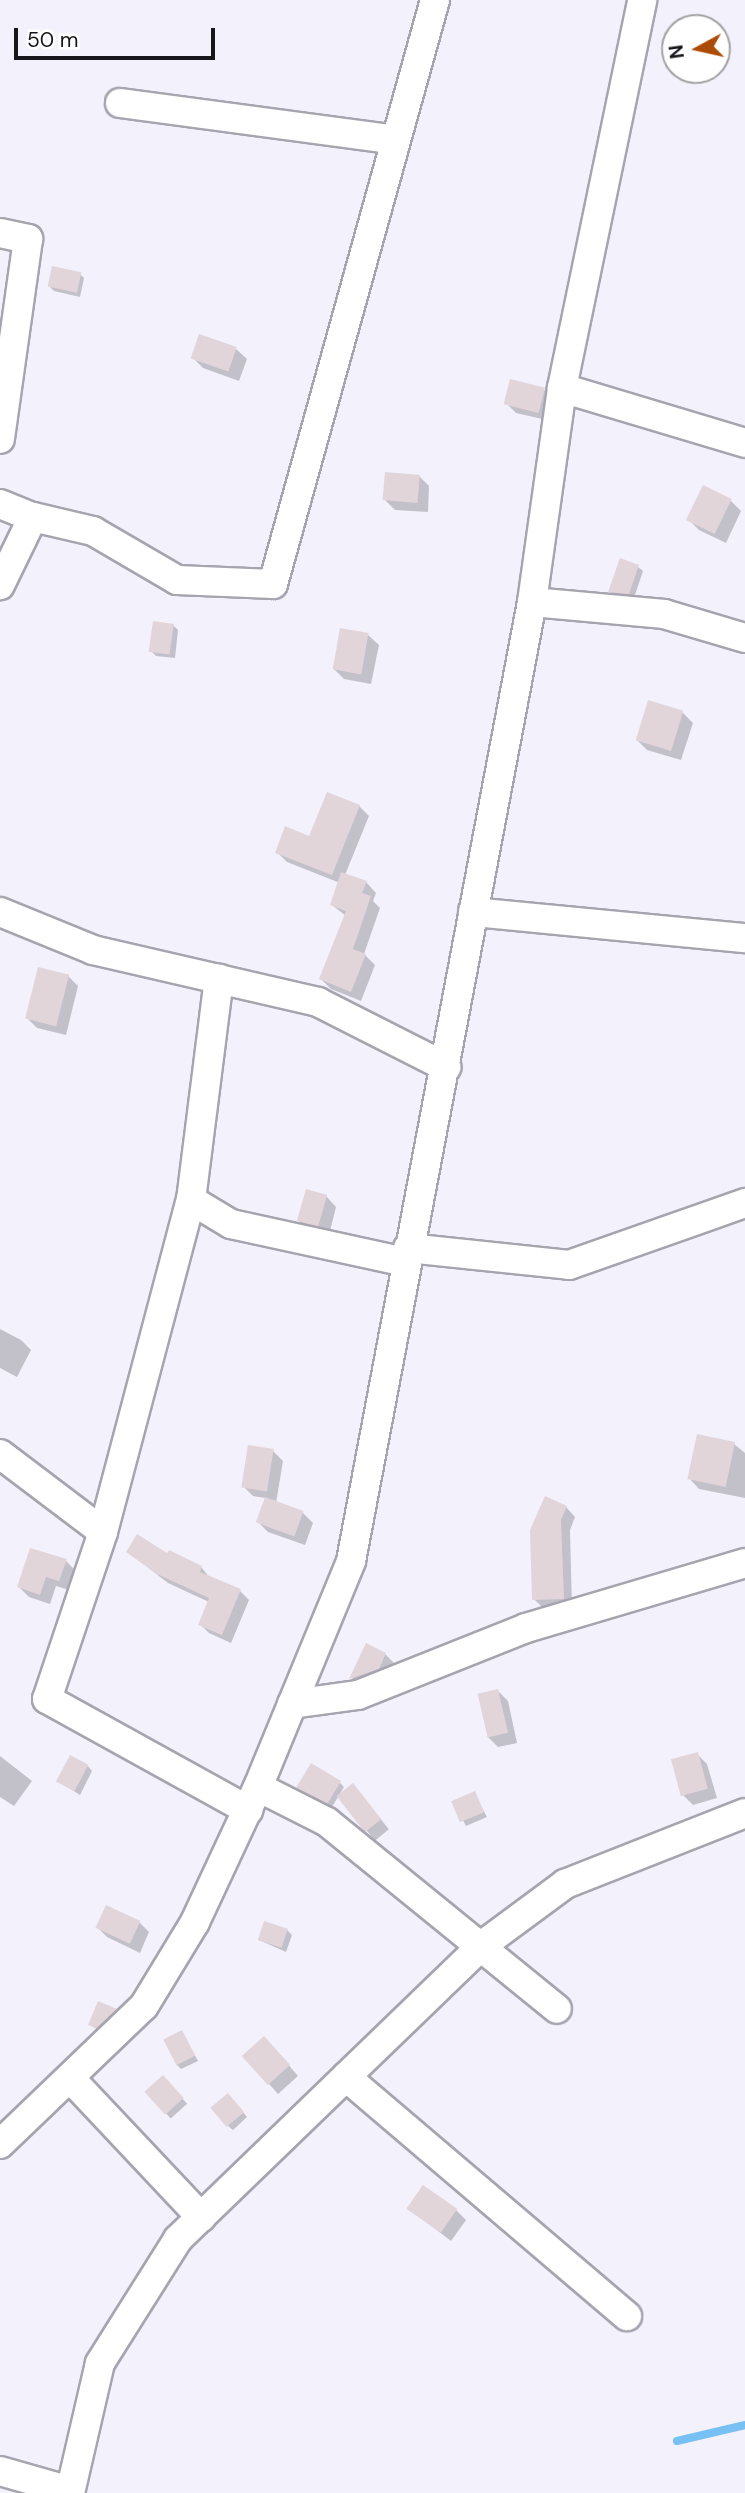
<!DOCTYPE html>
<style>
body{margin:0}
#map{position:relative;width:745px;height:2493px;overflow:hidden;background:#f3f1fc;font-family:"DM Sans",sans-serif}
div>[style]{position:absolute}
.shadow>*{inset:0;background:#0003;transform-origin:0 0}
.stream>*{height:8px;margin:-4px;padding:0 4px;transform-origin:4px;border-radius:4px;background:#77c0f4}
.building>*{inset:0;background:#e1d5da;transform-origin:0 0}
.roads{filter:drop-shadow(2px 0 #a6a4af) drop-shadow(-2px 0 #a6a4af) drop-shadow(0 2px #a6a4af) drop-shadow(0 -2px #a6a4af)}
.minor>*{height:28px;margin:-14px;padding:0 14px;transform-origin:14px;border-radius:14px;background:#fff}
span{translate:-50% -50%;white-space:nowrap;text-align:center;line-height:1.15;-webkit-text-stroke:7px #fff;paint-order:stroke}
.north{position:absolute;left:661px;top:14px;width:70px;height:70px;box-sizing:border-box;background:#fff;border:2px solid #a2a2a3;border-radius:50%;rotate:262deg;font-size:19px;font-weight:700;line-height:28px;text-align:center;color:#17161a}
.north::after{content:'';display:block;margin:auto;width:24px;height:32px;background:#ac4b05;clip-path:polygon(50% 0,100% 100%,50% 72%,0 100%)}
.scale{position:absolute;left:14px;top:28px;width:201px;height:32px;box-sizing:border-box;border:4px solid #17161a;border-top:0;padding-left:9px;font-size:21px;line-height:24px;white-space:nowrap;color:#17161a;-webkit-text-stroke:5px #fff;paint-order:stroke}
</style>
<div id="map">
<div class="shadow">
<i style="clip-path:polygon(80px 274px,84px 278px,80px 297px,54px 291px,50px 287px)"></i>
<i style="clip-path:polygon(201px 336px,236px 349px,247px 359px,239px 381px,203px 368px,193px 358px)"></i>
<i style="clip-path:polygon(544px 390px,554px 400px,551px 421px,516px 413px,506px 403px)"></i>
<i style="clip-path:polygon(419px 476px,429px 486px,428px 512px,395px 510px,385px 500px)"></i>
<i style="clip-path:polygon(704px 488px,731px 501px,741px 511px,726px 543px,699px 530px,689px 520px)"></i>
<i style="clip-path:polygon(638px 567px,643px 571px,634px 598px,615px 596px,610px 592px)"></i>
<i style="clip-path:polygon(173px 625px,178px 630px,175px 658px,156px 656px,151px 651px)"></i>
<i style="clip-path:polygon(368px 635px,379px 645px,371px 684px,344px 679px,334px 669px)"></i>
<i style="clip-path:polygon(649px 702px,683px 713px,693px 723px,681px 760px,647px 750px,637px 740px)"></i>
<i style="clip-path:polygon(359px 806px,369px 816px,345px 875px,366px 882px,376px 893px,373px 901px,380px 908px,364px 954px,375px 965px,361px 1001px,331px 989px,321px 979px,346px 916px,332px 905px,340px 883px,287px 862px,277px 852px,310px 838px)"></i>
<i style="clip-path:polygon(68px 976px,78px 986px,66px 1035px,37px 1028px,27px 1018px)"></i>
<i style="clip-path:polygon(326px 1196px,336px 1207px,329px 1235px,309px 1231px,299px 1221px)"></i>
<i style="clip-path:polygon(0 1329px,21px 1340px,31px 1350px,17px 1377px,0 1368px)"></i>
<i style="clip-path:polygon(734px 1444px,745px 1453px,745px 1498px,699px 1489px,689px 1478px)"></i>
<i style="clip-path:polygon(273px 1451px,283px 1461px,276px 1503px,303px 1513px,313px 1523px,305px 1545px,268px 1532px,258px 1522px,266px 1498px,253px 1496px,243px 1486px)"></i>
<i style="clip-path:polygon(546px 1499px,566px 1507px,575px 1517px,570px 1530px,572px 1607px,543px 1608px,534px 1599px)"></i>
<i style="clip-path:polygon(128px 1552px,168px 1555px,201px 1567px,210px 1578px,240px 1591px,249px 1600px,231px 1643px,209px 1633px,200px 1624px,209px 1602px,168px 1583px)"></i>
<i style="clip-path:polygon(66px 1561px,76px 1571px,69px 1590px,56px 1586px,50px 1604px,29px 1597px,19px 1587px)"></i>
<i style="clip-path:polygon(367px 1645px,385px 1654px,395px 1664px,388px 1679px,361px 1688px,352px 1679px)"></i>
<i style="clip-path:polygon(498px 1691px,508px 1701px,517px 1743px,498px 1747px,488px 1737px)"></i>
<i style="clip-path:polygon(697px 1754px,707px 1764px,717px 1798px,693px 1805px,683px 1795px)"></i>
<i style="clip-path:polygon(0 1756px,32px 1781px,14px 1806px,0 1797px)"></i>
<i style="clip-path:polygon(88px 1766px,92px 1771px,80px 1795px,58px 1781px)"></i>
<i style="clip-path:polygon(339px 1782px,344px 1787px,332px 1807px,298px 1787px)"></i>
<i style="left:353px;top:1785px;width:57px;height:18px;rotate:51deg"></i>
<i style="clip-path:polygon(474px 1793px,487px 1817px,466px 1826px,453px 1802px)"></i>
<i style="clip-path:polygon(106px 1907px,139px 1922px,149px 1932px,140px 1953px,107px 1937px,97px 1927px)"></i>
<i style="clip-path:polygon(287px 1930px,292px 1935px,286px 1952px,259px 1940px)"></i>
<i style="clip-path:polygon(99px 2004px,120px 2015px,102px 2032px,90px 2025px)"></i>
<i style="clip-path:polygon(182px 2032px,198px 2061px,181px 2069px,177px 2065px)"></i>
<i style="clip-path:polygon(274px 2048px,298px 2076px,278px 2094px,244px 2056px)"></i>
<i style="left:163px;top:2077px;width:36px;height:22px;rotate:48deg"></i>
<i style="clip-path:polygon(233px 2100px,247px 2117px,233px 2130px,228px 2126px)"></i>
<i style="clip-path:polygon(408px 2208px,456px 2210px,466px 2220px,451px 2241px)"></i>
</div>
<div class="stream">
<i style="left:677px;top:2441px;width:70px;rotate:-13.2deg"></i>
</div>
<div class="building">
<i style="left:52px;top:266px;width:30px;height:21px;rotate:12deg"></i>
<i style="left:199px;top:334px;width:40px;height:26px;rotate:19deg"></i>
<i style="left:510px;top:379px;width:36px;height:26px;rotate:14deg"></i>
<i style="left:385px;top:472px;width:35px;height:28px;rotate:5deg"></i>
<i style="left:703px;top:485px;width:32px;height:39px;rotate:26deg"></i>
<i style="clip-path:polygon(620px 558px,639px 565px,629px 594px,608px 592px)"></i>
<i style="left:153px;top:621px;width:21px;height:31px;rotate:8deg"></i>
<i style="left:340px;top:628px;width:29px;height:42px;rotate:10deg"></i>
<i style="left:648px;top:700px;width:37px;height:42px;rotate:17deg"></i>
<i style="clip-path:polygon(327px 792px,360px 805px,332px 875px,275px 853px,285px 826px,309px 836px)"></i>
<i style="clip-path:polygon(341px 872px,367px 881px,362px 893px,371px 896px,353px 949px,366px 954px,351px 992px,319px 979px,346px 911px,330px 905px)"></i>
<i style="left:38px;top:967px;width:32px;height:53px;rotate:14deg"></i>
<i style="left:306px;top:1189px;width:22px;height:33px;rotate:16deg"></i>
<i style="left:697px;top:1434px;width:39px;height:46px;rotate:12deg"></i>
<i style="left:248px;top:1445px;width:26px;height:43px;rotate:9deg"></i>
<i style="clip-path:polygon(545px 1496px,567px 1506px,561px 1520px,564px 1599px,532px 1600px,530px 1530px)"></i>
<i style="left:265px;top:1497px;width:41px;height:27px;rotate:20deg"></i>
<i style="clip-path:polygon(137px 1534px,167px 1553px,169px 1550px,202px 1566px,200px 1572px,241px 1589px,222px 1635px,198px 1625px,209px 1598px,157px 1574px,126px 1552px)"></i>
<i style="clip-path:polygon(30px 1548px,67px 1559px,59px 1581px,46px 1577px,40px 1595px,17px 1587px)"></i>
<i style="clip-path:polygon(366px 1643px,386px 1653px,379px 1669px,349px 1679px)"></i>
<i style="left:498px;top:1689px;width:45px;height:21px;rotate:77deg"></i>
<i style="left:698px;top:1752px;width:38px;height:28px;rotate:75deg"></i>
<i style="left:70px;top:1755px;width:21px;height:30px;rotate:28deg"></i>
<i style="left:311px;top:1763px;width:35px;height:29px;rotate:31deg"></i>
<i style="left:353px;top:1783px;width:46px;height:21px;rotate:52deg"></i>
<i style="left:475px;top:1791px;width:23px;height:26px;rotate:67deg"></i>
<i style="left:106px;top:1905px;width:38px;height:25px;rotate:25deg"></i>
<i style="left:264px;top:1921px;width:25px;height:20px;rotate:18deg"></i>
<i style="clip-path:polygon(98px 2001px,117px 2009px,97px 2028px,88px 2025px)"></i>
<i style="left:182px;top:2030px;width:29px;height:21px;rotate:63deg"></i>
<i style="left:264px;top:2036px;width:39px;height:30px;rotate:48deg"></i>
<i style="left:163px;top:2075px;width:31px;height:25px;rotate:48deg"></i>
<i style="left:228px;top:2093px;width:25px;height:23px;rotate:50deg"></i>
<i style="left:423px;top:2185px;width:42px;height:29px;rotate:35deg"></i>
</div>
<div class="roads">
<div class="minor">
<i style="left:120px;top:103px;width:278px;rotate:7.6deg"></i>
<i style="left:0;top:233px;width:29px;rotate:12deg"></i>
<i style="left:28px;top:239px;width:202px;rotate:98deg"></i>
<i style="left:562px;top:388px;width:191px;rotate:16.7deg"></i>
<i style="left:0;top:504px;width:35px;rotate:22deg"></i>
<i style="left:33px;top:517px;width:76px;rotate:115.9deg"></i>
<i style="left:33px;top:517px;width:62px;rotate:13.1deg"></i>
<i style="left:93px;top:531px;width:97px;rotate:30.3deg"></i>
<i style="left:177px;top:580px;width:96px;rotate:2.4deg"></i>
<i style="left:273px;top:584px;width:606px;rotate:-74.5deg"></i>
<i style="left:532px;top:602px;width:133px;rotate:5.2deg"></i>
<i style="left:664px;top:614px;width:84px;rotate:16.5deg"></i>
<i style="left:0;top:912px;width:100px;rotate:22.2deg"></i>
<i style="left:93px;top:950px;width:231px;rotate:13deg"></i>
<i style="left:318px;top:1002px;width:144px;rotate:26.9deg"></i>
<i style="left:473px;top:912px;width:273px;rotate:5.5deg"></i>
<i style="left:191px;top:1200px;width:47px;rotate:31deg"></i>
<i style="left:231px;top:1224px;width:179px;rotate:12.3deg"></i>
<i style="left:408px;top:1248px;width:162px;rotate:6deg"></i>
<i style="left:569px;top:1265px;width:187px;rotate:-19.4deg"></i>
<i style="left:0;top:1454px;width:129px;rotate:37.1deg"></i>
<i style="left:103px;top:1532px;width:176px;rotate:108.5deg"></i>
<i style="left:47px;top:1699px;width:230px;rotate:28.9deg"></i>
<i style="left:103px;top:1532px;width:343px;rotate:-75.2deg"></i>
<i style="left:191px;top:1200px;width:223px;rotate:-82.8deg"></i>
<i style="left:292px;top:1704px;width:67px;rotate:-7.8deg"></i>
<i style="left:358px;top:1695px;width:181px;rotate:-21.7deg"></i>
<i style="left:526px;top:1628px;width:228px;rotate:-16.5deg"></i>
<i style="left:258px;top:1787px;width:77px;rotate:26.9deg"></i>
<i style="left:327px;top:1822px;width:296px;rotate:39.1deg"></i>
<i style="left:346px;top:2077px;width:369px;rotate:40.4deg"></i>
<i style="left:71px;top:2079px;width:190px;rotate:46.7deg"></i>
<i style="left:0;top:2144px;width:199px;rotate:-43.8deg"></i>
<i style="left:144px;top:2006px;width:98px;rotate:-58.7deg"></i>
<i style="left:195px;top:1922px;width:149px;rotate:-65deg"></i>
<i style="left:258px;top:1787px;width:244px;rotate:-67.6deg"></i>
<i style="left:351px;top:1561px;width:976px;rotate:-79.31deg"></i>
<i style="left:532px;top:602px;width:216px;rotate:-82deg"></i>
<i style="left:562px;top:388px;width:396px;rotate:-78.3deg"></i>
<i style="left:0;top:2471px;width:73px;rotate:15.9deg"></i>
<i style="left:70px;top:2493px;width:133px;rotate:-77deg"></i>
<i style="left:100px;top:2363px;width:146px;rotate:-57.8deg"></i>
<i style="left:178px;top:2239px;width:420px;rotate:-44deg"></i>
<i style="left:480px;top:1947px;width:106px;rotate:-36.5deg"></i>
<i style="left:565px;top:1884px;width:193px;rotate:-21.5deg"></i>
</div>
</div>
<div class="north">N</div>
<div class="scale">50 m</div>
</div>
